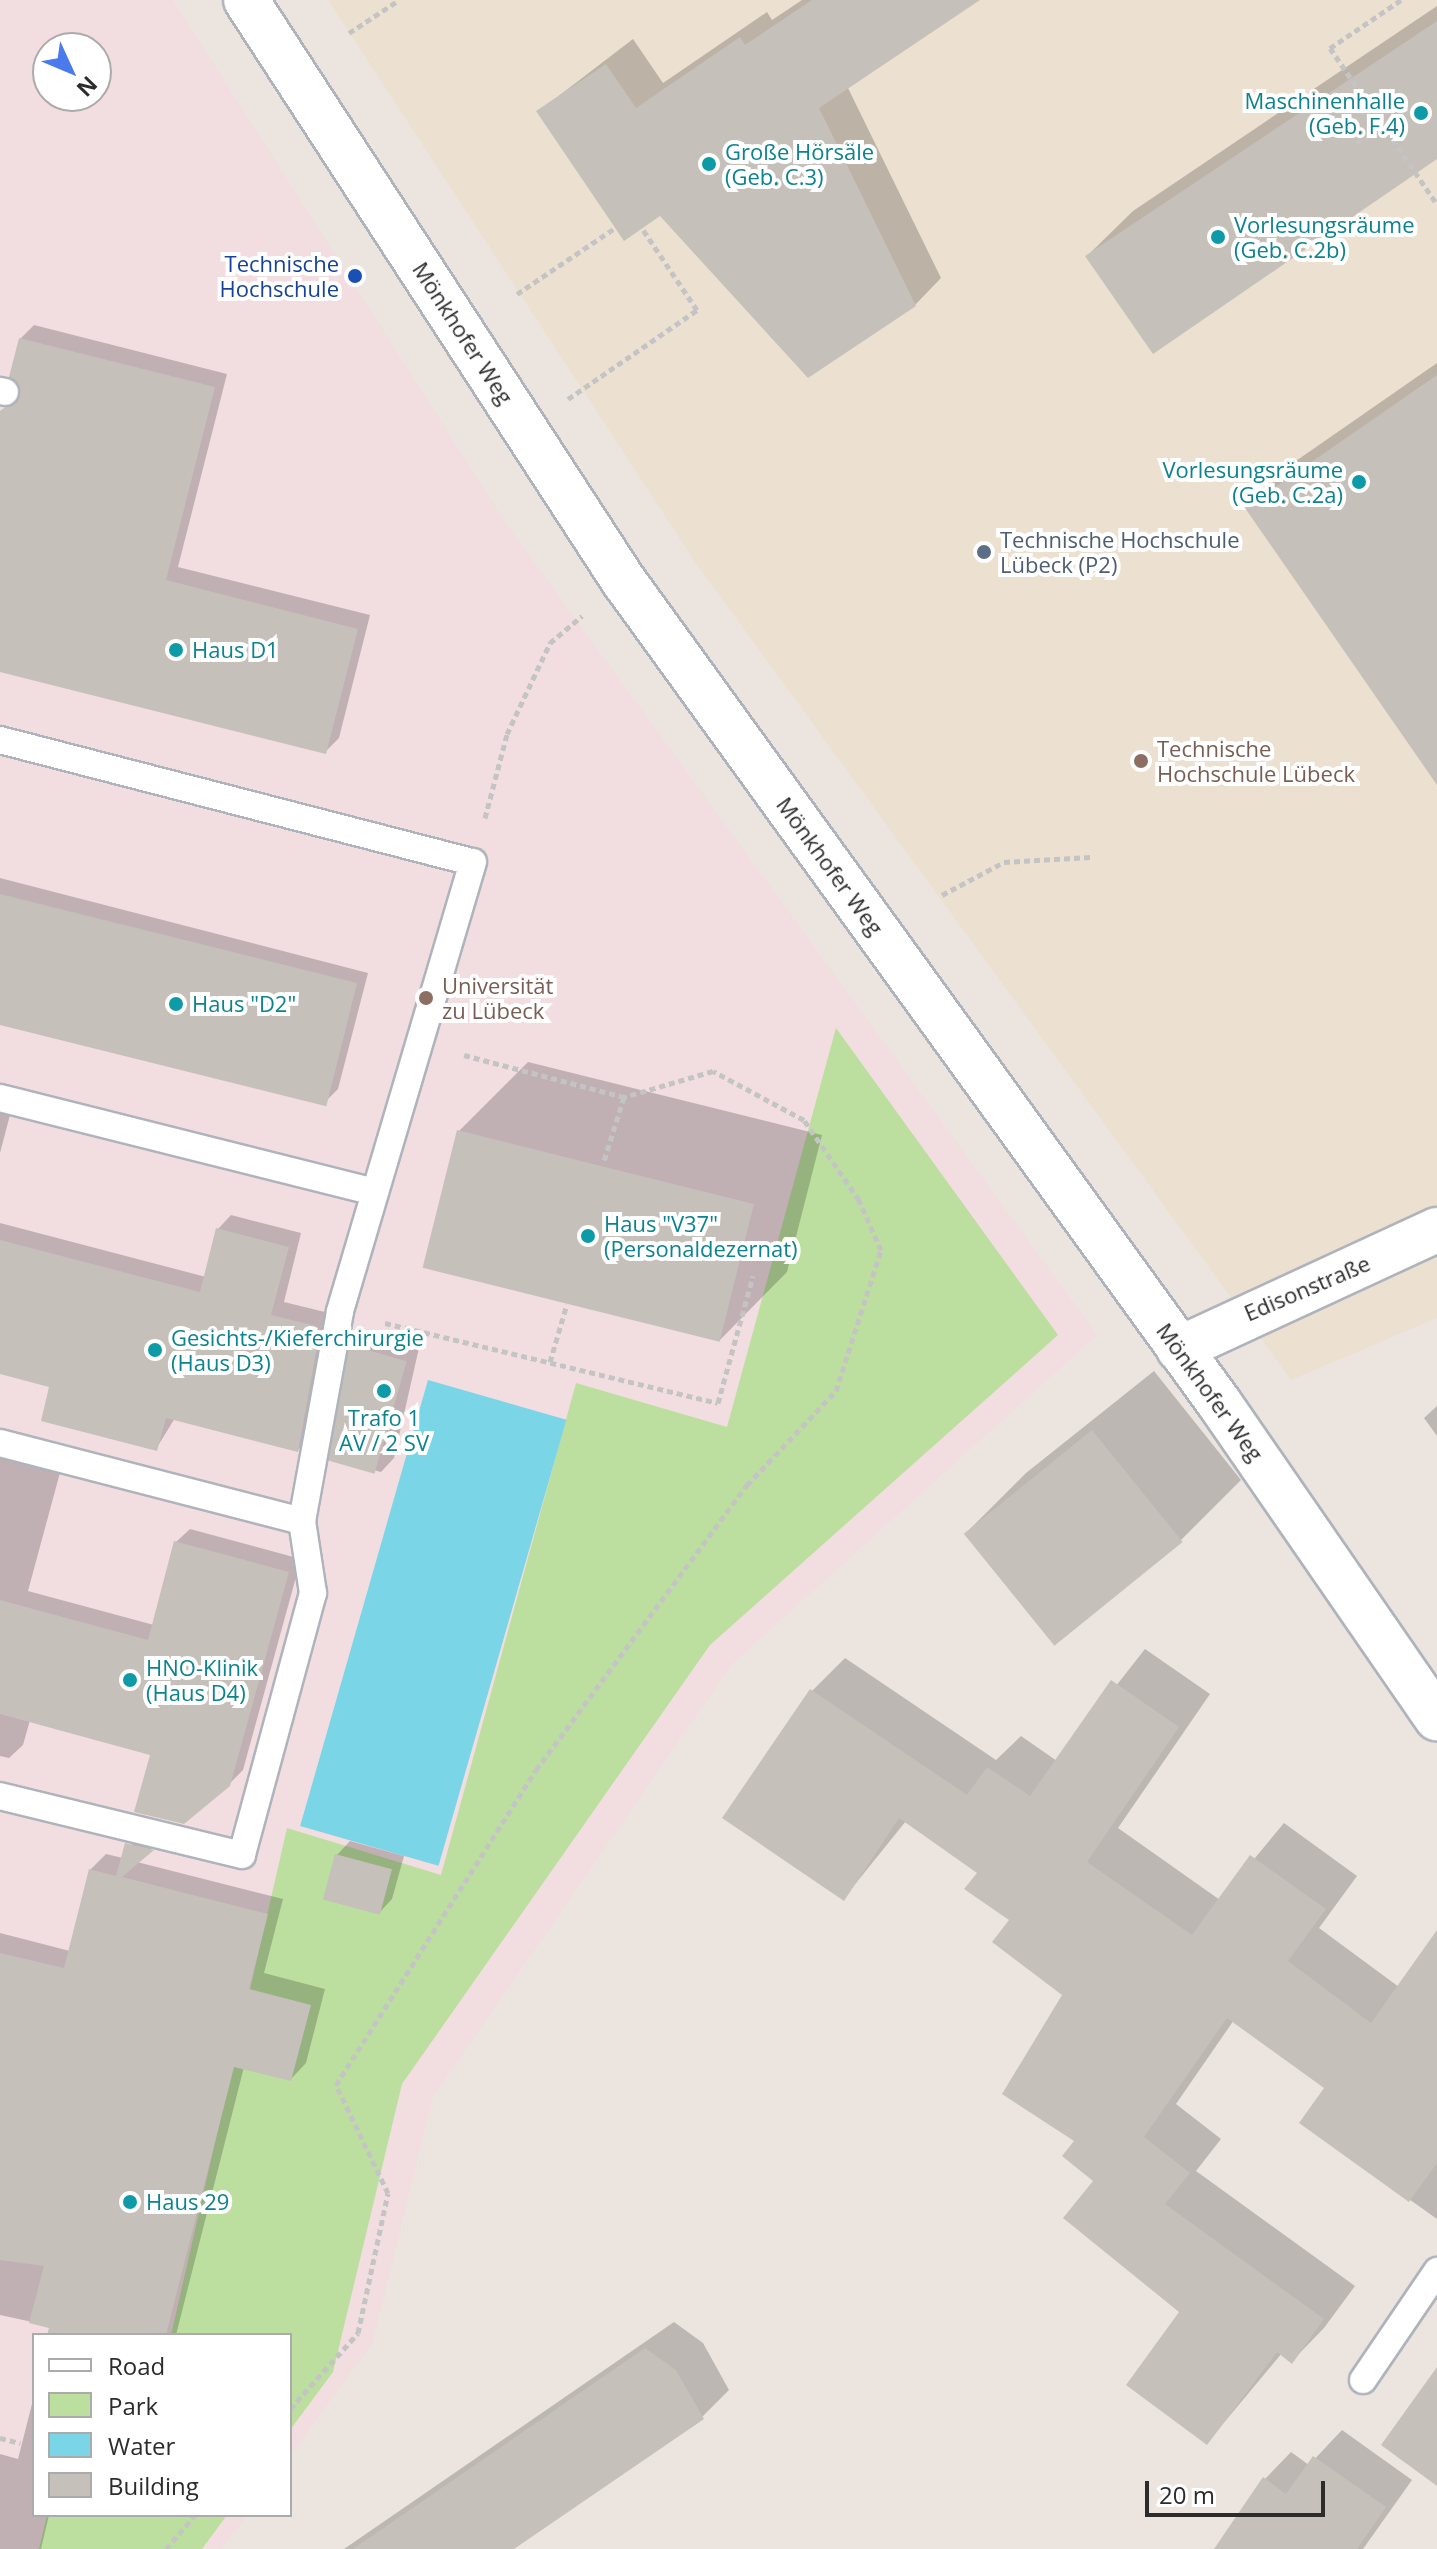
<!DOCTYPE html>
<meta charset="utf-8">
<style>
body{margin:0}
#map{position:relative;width:1437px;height:2549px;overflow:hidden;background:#ece5df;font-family:"Open Sans",sans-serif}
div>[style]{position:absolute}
.education>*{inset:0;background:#ece0d0}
.medical>*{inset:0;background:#f2dde0}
.green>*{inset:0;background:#bcdf9f}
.water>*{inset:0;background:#7ad5e6;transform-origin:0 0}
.shadow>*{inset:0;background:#0003}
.building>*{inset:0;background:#c5c0ba;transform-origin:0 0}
.path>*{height:5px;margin-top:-2.5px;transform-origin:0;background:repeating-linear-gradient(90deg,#c4c4c4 0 6px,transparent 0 10px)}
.roads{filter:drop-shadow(2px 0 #afb3bb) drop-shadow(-2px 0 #afb3bb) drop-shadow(0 2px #afb3bb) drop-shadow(0 -2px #afb3bb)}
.service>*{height:26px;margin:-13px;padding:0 13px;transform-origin:13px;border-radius:13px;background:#fff}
.minor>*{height:44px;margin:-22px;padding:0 22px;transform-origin:22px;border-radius:22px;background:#fff}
.dots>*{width:22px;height:22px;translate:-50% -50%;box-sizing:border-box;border:4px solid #fff;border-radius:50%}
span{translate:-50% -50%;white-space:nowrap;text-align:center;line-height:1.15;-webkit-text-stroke:8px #fff;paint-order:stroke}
.culture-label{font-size:22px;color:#0d838f}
.right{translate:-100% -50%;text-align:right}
.left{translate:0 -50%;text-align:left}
.transit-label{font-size:22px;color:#164399}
.street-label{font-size:22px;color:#2c2c2c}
.service-label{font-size:22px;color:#4e5e75}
.education-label{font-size:22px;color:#785e54}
.legend{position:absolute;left:32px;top:2333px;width:260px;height:184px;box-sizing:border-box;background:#fff;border:2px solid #ababab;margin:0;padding:10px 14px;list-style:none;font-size:24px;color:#2c2c2c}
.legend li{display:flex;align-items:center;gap:16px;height:40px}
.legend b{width:40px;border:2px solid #ababab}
.north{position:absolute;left:32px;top:32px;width:80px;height:80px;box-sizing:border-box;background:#fff;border:2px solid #ababab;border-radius:50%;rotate:134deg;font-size:22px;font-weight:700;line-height:32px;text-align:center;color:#2c2c2c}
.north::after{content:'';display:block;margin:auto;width:28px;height:36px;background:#4b7aed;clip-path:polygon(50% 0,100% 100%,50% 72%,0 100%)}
.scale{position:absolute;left:1145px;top:2481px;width:180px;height:36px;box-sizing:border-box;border:4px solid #2c2c2c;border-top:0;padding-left:10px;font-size:24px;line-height:28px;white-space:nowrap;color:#2c2c2c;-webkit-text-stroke:6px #fff;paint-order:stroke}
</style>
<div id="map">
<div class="education">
<i style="clip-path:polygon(328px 0,1437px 0,1437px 1318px,1291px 1380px,695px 562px)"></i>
</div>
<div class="medical">
<i style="clip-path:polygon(evenodd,0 0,173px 0,507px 525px,1097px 1335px,732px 1664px,433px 2097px,372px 2344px,290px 2456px,290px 2335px,34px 2335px,34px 2515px,247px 2515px,222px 2549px,0 2549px,0 0,48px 48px,96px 48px,96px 96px,48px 96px,48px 48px)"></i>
</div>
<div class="green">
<i style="clip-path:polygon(836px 1028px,1058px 1335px,710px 1645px,402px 2084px,333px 2372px,290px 2430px,290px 2335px,171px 2335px,287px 1828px,441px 1875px,576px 1383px,727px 1427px)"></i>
<i style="clip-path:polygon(47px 2515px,227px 2515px,202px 2549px,39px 2549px)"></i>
</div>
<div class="water">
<i style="left:428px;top:1380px;width:144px;height:464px;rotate:16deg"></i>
</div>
<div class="shadow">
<i style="clip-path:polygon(802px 0,976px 0,848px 88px,941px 278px,915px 305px,660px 213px,539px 111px,633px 39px,663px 83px,767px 12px,772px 20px)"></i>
<i style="clip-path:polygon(1437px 6px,1437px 158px,1087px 256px,1133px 211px)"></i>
<i style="clip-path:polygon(34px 325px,227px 374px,178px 567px,370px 615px,339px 738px,325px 752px,0 670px,0 419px,21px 392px,20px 339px)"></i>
<i style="clip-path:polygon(1437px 363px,1437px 782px,1247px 508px,1293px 463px)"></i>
<i style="clip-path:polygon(0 878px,368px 973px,338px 1089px,324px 1103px,0 1019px)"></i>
<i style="clip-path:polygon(528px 1062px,822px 1135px,787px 1272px,719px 1341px,459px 1131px)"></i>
<i style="clip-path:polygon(0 1113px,10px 1115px,0 1153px)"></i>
<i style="clip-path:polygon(231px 1215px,301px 1233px,284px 1302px,329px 1313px,311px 1436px,298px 1450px,175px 1418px,156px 1449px,52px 1386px,0 1372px,0 1223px,206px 1277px,218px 1229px)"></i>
<i style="clip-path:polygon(366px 1332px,419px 1348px,394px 1458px,381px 1472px,332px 1459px,352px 1346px)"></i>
<i style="clip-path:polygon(1154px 1371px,1241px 1480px,1180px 1541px,966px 1533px,1026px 1473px)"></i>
<i style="clip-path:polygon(1437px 1406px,1437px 1436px,1424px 1418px)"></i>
<i style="clip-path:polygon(0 1453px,61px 1469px,28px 1591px,154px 1625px,176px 1542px,190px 1529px,301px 1559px,243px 1770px,229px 1784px,152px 1754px,30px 1720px,23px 1745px,9px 1758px,0 1756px)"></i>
<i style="clip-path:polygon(1145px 1649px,1210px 1694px,1118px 1828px,1220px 1900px,1284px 1823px,1357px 1876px,1319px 1928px,1399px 1987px,1437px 1942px,1437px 2219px,1302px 2123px,1327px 2087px,1234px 2020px,1176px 2104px,1221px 2139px,1196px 2171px,1355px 2286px,1324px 2328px,1292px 2361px,1282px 2353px,1207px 2443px,1182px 2311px,1077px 2141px,1065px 1994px,980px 1872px,906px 1821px,844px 1898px,812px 1691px,845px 1658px,996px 1760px,1021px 1736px,1057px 1761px)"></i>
<i style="clip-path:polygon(143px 1828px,167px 1834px,137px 1862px,283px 1899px,264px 1973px,325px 1989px,306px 2063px,291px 2079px,244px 2067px,176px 2335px,49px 2335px,51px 2326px,0 2315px,0 1933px,70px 1951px,90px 1870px,106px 1854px,123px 1858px)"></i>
<i style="clip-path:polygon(350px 1841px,404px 1856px,392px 1899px,379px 1913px,337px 1855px)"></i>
<i style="clip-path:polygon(674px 2322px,703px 2343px,729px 2390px,702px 2417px,511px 2549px,344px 2549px)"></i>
<i style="clip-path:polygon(34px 2396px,34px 2515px,49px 2515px,41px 2549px,0 2549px,0 2454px,18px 2459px)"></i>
<i style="clip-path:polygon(1342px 2430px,1412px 2480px,1363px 2549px,1229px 2549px,1265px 2479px,1291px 2452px,1309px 2465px)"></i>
</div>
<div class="building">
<i style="clip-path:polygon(812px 0,980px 0,819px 108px,916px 306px,808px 378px,660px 216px,624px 241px,536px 111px,606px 64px,636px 108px,740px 37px,745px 45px)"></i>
<i style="clip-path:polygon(1437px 21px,1437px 159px,1153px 354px,1085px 256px)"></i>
<i style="clip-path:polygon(19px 338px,215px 387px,166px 580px,358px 629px,326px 754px,0 672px,0 411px,20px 396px,9px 377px)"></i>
<i style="clip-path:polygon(1437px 375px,1437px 785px,1245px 508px)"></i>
<i style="left:0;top:894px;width:368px;height:127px;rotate:14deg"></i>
<i style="left:457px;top:1130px;width:306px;height:142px;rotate:14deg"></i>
<i style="clip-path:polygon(216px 1228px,289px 1247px,271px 1315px,316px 1326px,319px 1335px,298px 1452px,166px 1418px,157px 1451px,41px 1421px,49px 1387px,0 1374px,0 1240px,200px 1292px)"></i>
<i style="left:350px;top:1345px;width:59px;height:117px;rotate:16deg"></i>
<i style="left:1092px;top:1430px;width:144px;height:165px;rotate:51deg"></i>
<i style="clip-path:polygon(174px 1541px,289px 1572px,230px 1786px,184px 1824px,134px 1812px,150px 1755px,0 1714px,0 1600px,148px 1640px)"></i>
<i style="clip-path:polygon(1111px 1680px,1179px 1727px,1087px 1862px,1192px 1935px,1250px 1855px,1326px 1909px,1288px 1961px,1371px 2023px,1437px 1930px,1437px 2163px,1409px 2202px,1299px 2123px,1324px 2088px,1227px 2018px,1144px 2137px,1190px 2173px,1165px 2204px,1324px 2319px,1292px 2364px,1277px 2352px,1207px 2445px,1126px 2385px,1179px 2312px,1063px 2218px,1093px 2181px,1062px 2156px,1074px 2141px,1002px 2094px,1062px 1995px,992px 1942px,1009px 1920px,964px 1889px,977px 1873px,899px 1818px,844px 1901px,722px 1818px,810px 1689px,967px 1795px,987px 1767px,1030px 1796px)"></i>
<i style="clip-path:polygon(125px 1843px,154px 1850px,122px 1877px,268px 1914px,249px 1989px,311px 2005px,291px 2081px,234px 2067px,166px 2335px,47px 2335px,49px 2328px,29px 2323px,44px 2266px,0 2260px,0 1953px,64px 1968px,89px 1869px,116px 1876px)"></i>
<i style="left:335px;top:1854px;width:59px;height:47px;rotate:15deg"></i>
<i style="clip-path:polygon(645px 2348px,676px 2370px,704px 2419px,514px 2549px,353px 2549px)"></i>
<i style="clip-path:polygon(1437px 2367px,1437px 2486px,1381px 2445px)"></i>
<i style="clip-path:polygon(1313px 2456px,1386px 2507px,1357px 2549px,1214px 2549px,1263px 2477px,1286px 2494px)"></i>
</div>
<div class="path">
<i style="left:1401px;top:0;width:86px;rotate:145.9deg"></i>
<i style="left:1330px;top:48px;width:189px;rotate:55.6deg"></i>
<i style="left:349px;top:33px;width:60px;rotate:-33.4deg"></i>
<i style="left:1356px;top:143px;width:32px;rotate:-34deg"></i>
<i style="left:517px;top:294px;width:118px;rotate:-34deg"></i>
<i style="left:568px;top:399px;width:157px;rotate:-34.6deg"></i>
<i style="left:697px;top:310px;width:99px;rotate:-123.9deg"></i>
<i style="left:485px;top:818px;width:87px;rotate:-75.3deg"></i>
<i style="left:507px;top:734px;width:101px;rotate:-64.7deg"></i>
<i style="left:550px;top:643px;width:42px;rotate:-40.2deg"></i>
<i style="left:942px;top:895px;width:70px;rotate:-28deg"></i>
<i style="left:1004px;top:862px;width:87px;rotate:-3.3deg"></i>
<i style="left:464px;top:1055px;width:165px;rotate:14.7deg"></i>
<i style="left:624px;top:1097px;width:70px;rotate:107.4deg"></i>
<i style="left:385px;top:1323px;width:342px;rotate:13.5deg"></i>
<i style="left:718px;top:1403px;width:132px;rotate:-74.6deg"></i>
<i style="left:550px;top:1362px;width:60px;rotate:-73.7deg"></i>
<i style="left:290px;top:2409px;width:102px;rotate:-48.2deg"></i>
<i style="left:358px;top:2333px;width:143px;rotate:-77.9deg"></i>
<i style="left:388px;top:2193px;width:120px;rotate:-115.7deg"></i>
<i style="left:336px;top:2085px;width:373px;rotate:-57.6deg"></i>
<i style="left:536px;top:1770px;width:355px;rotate:-53.5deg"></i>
<i style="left:747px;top:1485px;width:129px;rotate:-46.6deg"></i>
<i style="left:836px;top:1391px;width:148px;rotate:-72.3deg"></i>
<i style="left:881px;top:1250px;width:55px;rotate:-113.7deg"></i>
<i style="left:859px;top:1200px;width:97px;rotate:-124.5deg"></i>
<i style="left:804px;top:1120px;width:103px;rotate:-151.7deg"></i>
<i style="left:713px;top:1071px;width:93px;rotate:163.7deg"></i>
<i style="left:0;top:2438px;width:21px;rotate:14deg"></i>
<i style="left:166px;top:2549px;width:45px;rotate:-49.5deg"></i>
</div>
<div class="roads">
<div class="service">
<i style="left:0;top:391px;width:5px;rotate:11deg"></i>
<i style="left:0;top:740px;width:488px;rotate:14.5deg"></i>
<i style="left:473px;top:862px;width:469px;rotate:106.5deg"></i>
<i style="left:340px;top:1312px;width:212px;rotate:100.3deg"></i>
<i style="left:302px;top:1521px;width:73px;rotate:81.3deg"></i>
<i style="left:313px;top:1593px;width:271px;rotate:105.2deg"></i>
<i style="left:242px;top:1855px;width:249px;rotate:-166.3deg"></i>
<i style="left:0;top:1098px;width:382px;rotate:14.1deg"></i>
<i style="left:0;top:1443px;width:312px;rotate:14.5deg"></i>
<i style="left:1363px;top:2380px;width:132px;rotate:-55.8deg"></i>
</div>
<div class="minor">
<i style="left:246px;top:0;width:692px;rotate:56.98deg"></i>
<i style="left:623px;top:580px;width:1018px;rotate:54.08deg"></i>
<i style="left:1220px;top:1404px;width:382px;rotate:55.4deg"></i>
<i style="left:1179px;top:1349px;width:284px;rotate:-24.8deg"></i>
</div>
</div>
<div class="dots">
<i style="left:1421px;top:113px;background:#0f9aa8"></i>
<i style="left:709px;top:164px;background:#0f9aa8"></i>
<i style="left:1218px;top:237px;background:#0f9aa8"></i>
<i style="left:355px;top:276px;background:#1a4fb4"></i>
<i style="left:1359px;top:482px;background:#0f9aa8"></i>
<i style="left:984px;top:552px;background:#5c6f8a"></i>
<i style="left:176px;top:650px;background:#0f9aa8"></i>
<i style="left:1141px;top:761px;background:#8d6e63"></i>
<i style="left:426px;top:998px;background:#8d6e63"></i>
<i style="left:176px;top:1004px;background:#0f9aa8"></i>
<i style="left:588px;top:1236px;background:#0f9aa8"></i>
<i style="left:155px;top:1350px;background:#0f9aa8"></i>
<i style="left:384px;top:1391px;background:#0f9aa8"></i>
<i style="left:130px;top:1680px;background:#0f9aa8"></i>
<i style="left:130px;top:2202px;background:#0f9aa8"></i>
</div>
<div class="culture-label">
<span class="right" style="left:1405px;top:113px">Maschinenhalle<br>(Geb. F.4)</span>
<span class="left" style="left:725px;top:164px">Große Hörsäle<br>(Geb. C.3)</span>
<span class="left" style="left:1234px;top:237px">Vorlesungsräume<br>(Geb. C.2b)</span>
<span class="right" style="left:1343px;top:482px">Vorlesungsräume<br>(Geb. C.2a)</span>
<span class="left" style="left:192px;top:650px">Haus D1</span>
<span class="left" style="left:192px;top:1004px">Haus "D2"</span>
<span class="left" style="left:604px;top:1236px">Haus "V37"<br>(Personaldezernat)</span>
<span class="left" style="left:171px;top:1350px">Gesichts-/Kieferchirurgie<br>(Haus D3)</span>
<span style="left:384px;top:1430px">Trafo 1<br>AV / 2 SV</span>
<span class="left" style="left:146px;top:1680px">HNO-Klinik<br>(Haus D4)</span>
<span class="left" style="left:146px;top:2202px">Haus 29</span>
</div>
<div class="transit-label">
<span class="right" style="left:339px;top:276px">Technische<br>Hochschule</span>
</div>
<div class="street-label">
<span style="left:463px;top:333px;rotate:57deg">Mönkhofer Weg</span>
<span style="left:830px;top:866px;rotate:54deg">Mönkhofer Weg</span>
<span style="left:1307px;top:1288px;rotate:-23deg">Edisonstraße</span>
<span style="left:1210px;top:1392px;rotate:54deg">Mönkhofer Weg</span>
</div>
<div class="service-label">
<span class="left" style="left:1000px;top:552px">Technische Hochschule<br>Lübeck (P2)</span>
</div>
<div class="education-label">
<span class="left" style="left:1157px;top:761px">Technische<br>Hochschule Lübeck</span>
<span class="left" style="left:442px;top:998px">Universität<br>zu Lübeck</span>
</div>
<ul class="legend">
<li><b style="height:10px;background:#fff"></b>Road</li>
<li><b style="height:22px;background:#bcdf9f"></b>Park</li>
<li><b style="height:22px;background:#7ad5e6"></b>Water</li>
<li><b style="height:22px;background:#c5c0ba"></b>Building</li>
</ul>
<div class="north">N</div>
<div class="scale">20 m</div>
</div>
